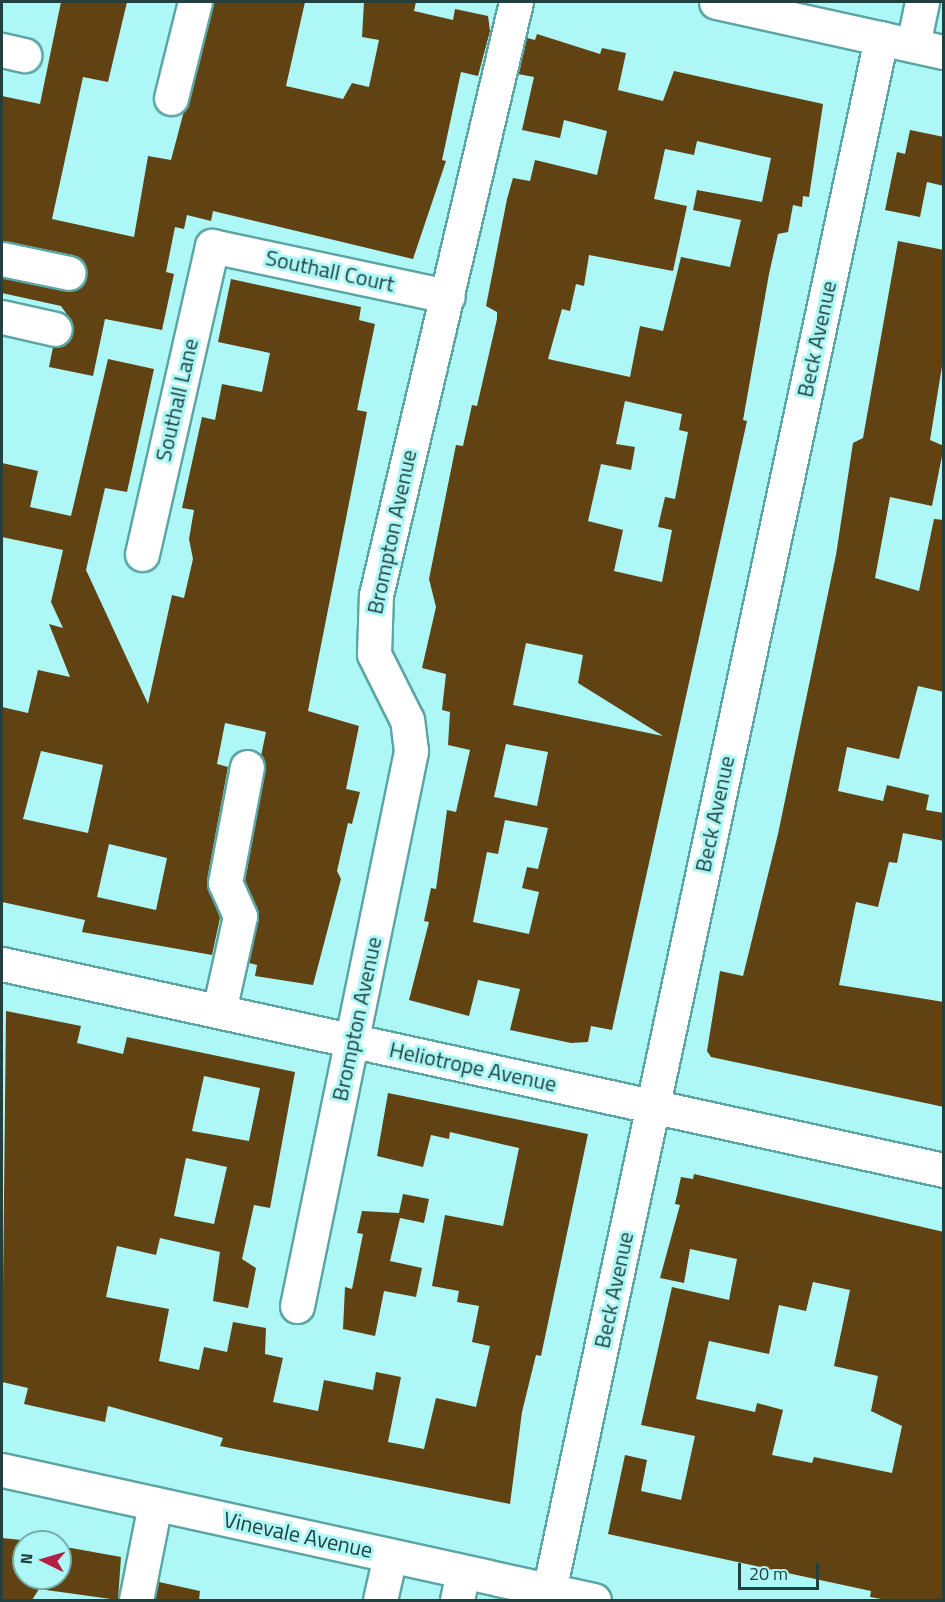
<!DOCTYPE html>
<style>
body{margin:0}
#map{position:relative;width:945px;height:1602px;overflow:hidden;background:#adf8f6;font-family:"Titillium Web",sans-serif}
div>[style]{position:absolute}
.building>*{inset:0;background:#604213}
.roads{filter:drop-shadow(2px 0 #5ba5a3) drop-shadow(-2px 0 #5ba5a3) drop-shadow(0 2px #5ba5a3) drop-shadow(0 -2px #5ba5a3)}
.minor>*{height:33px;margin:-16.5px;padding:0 16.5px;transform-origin:16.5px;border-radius:16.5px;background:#fff}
span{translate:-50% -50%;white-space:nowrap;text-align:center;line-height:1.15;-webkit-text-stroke:6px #adf8f6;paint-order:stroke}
.street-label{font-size:22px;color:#21403f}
.frame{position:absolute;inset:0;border:3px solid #21403f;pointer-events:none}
.north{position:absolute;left:12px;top:1530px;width:60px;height:60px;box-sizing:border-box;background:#adf8f6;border:2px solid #75aead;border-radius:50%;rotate:275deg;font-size:16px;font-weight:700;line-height:24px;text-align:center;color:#21403f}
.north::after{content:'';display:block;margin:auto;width:21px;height:27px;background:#b21f43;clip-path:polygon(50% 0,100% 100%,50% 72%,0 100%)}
.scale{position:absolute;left:738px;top:1563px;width:81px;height:27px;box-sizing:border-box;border:3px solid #21403f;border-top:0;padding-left:8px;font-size:18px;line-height:21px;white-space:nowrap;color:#21403f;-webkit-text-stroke:4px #adf8f6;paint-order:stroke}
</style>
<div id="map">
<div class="building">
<i style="clip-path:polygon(61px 2px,127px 2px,108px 82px,83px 77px,52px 219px,134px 237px,148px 156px,171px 160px,213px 2px,305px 2px,286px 86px,343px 99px,352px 83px,369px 87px,379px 40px,362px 37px,364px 2px,416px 2px,414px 11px,453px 20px,455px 9px,488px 16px,490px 31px,478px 76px,461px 72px,442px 160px,446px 161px,413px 259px,213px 211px,211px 221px,187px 215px,184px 229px,175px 227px,166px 272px,174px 274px,162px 330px,105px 319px,93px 376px,49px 367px,53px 347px,69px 341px,73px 323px,61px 306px,2px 293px,2px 278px,74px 291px,83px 285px,87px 268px,73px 255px,2px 241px,2px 96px,40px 104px)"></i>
<i style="clip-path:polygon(evenodd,537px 34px,600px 54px,602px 48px,626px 53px,618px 90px,663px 101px,674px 71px,823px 104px,809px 197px,803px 196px,802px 207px,793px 205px,788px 232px,778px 234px,769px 274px,743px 420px,747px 421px,612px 1030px,591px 1026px,588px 1042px,571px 1043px,510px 1030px,520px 989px,478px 980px,469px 1016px,409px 1000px,429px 922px,424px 921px,431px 888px,436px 889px,447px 810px,456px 812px,470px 750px,448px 745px,450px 712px,442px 710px,446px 674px,422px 668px,436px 607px,429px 579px,456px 445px,463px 446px,472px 405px,477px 406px,497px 319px,497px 312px,486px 306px,507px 199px,513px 178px,530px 181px,535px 160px,597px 175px,607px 131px,564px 120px,560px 138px,522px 130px,534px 77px,518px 74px,527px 38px,535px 40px,537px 34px,697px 141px,771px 158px,762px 202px,697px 190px,693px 210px,741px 220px,730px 267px,681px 257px,663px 331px,640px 326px,630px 377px,548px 359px,562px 309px,570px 311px,576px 284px,584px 286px,589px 255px,673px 271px,687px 206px,654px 199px,665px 149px,694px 155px,697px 141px,537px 34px,625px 401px,682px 414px,679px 430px,688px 432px,675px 499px,665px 497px,658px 527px,672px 530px,662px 582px,614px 571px,623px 530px,588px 521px,601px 464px,631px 470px,635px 447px,616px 444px,625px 401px,537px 34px,526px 643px,583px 655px,578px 683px,663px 736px,513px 705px,526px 643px,537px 34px,506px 744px,548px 752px,537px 806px,494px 797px,506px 744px,537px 34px,505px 820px,548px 828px,538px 869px,527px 867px,522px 888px,539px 892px,529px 934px,473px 922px,487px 852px,498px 854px,505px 820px)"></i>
<i style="clip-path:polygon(910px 130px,944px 137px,944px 186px,927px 182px,920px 217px,885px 210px,897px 152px,905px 154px)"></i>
<i style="clip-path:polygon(898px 241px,944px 250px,944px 354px,930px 440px,944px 446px,932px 506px,890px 497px,875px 578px,919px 591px,934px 519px,944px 520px,944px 692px,918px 686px,899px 759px,847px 747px,838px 791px,883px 801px,887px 785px,929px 795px,926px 810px,944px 813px,944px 841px,903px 833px,897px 863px,889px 862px,878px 907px,856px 902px,839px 985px,944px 1002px,944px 1107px,711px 1057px,707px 1051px,720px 971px,743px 976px,778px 834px,836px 555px,853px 443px,863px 438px)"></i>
<i style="clip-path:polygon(evenodd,231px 279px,361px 307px,359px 320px,375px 324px,357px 410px,367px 412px,308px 711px,359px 726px,346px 789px,360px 792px,352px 824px,348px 823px,337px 871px,341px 879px,313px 985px,255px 976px,257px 965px,249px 963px,258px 919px,245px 881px,265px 770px,261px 756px,266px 732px,225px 723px,217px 764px,228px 767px,207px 880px,220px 918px,212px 955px,82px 932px,85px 920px,2px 902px,2px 707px,28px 713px,38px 670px,70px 677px,49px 624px,63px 628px,51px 602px,63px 550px,2px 537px,2px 463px,38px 471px,30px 507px,71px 516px,108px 359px,154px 369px,127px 492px,105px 488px,86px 570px,148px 704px,172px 595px,184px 598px,193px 559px,189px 539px,194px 510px,182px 508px,202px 417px,215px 420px,222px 384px,262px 392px,270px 353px,218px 342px,231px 279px,41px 751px,103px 765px,88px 833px,23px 819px,41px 751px,231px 279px,109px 844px,167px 858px,156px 910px,97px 897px,109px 844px)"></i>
<i style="clip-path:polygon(evenodd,6px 1011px,81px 1026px,77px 1043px,123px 1054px,127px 1037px,295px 1072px,270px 1208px,254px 1205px,242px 1259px,256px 1268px,248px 1308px,213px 1301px,220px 1252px,160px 1238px,156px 1255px,117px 1246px,106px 1297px,169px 1309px,159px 1361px,199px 1370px,204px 1347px,227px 1352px,233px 1322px,266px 1328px,265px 1354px,283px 1358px,273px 1402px,318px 1411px,324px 1380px,373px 1390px,376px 1372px,401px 1377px,388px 1442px,424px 1449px,436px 1398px,476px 1407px,490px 1346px,472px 1342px,479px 1306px,457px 1302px,459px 1291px,432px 1286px,445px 1215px,503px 1226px,519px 1148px,450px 1132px,449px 1139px,431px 1135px,423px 1167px,377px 1156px,388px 1093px,588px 1134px,541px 1356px,536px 1355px,522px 1412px,510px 1504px,220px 1446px,223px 1438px,108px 1406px,105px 1422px,24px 1404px,28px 1388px,2px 1382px,6px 1011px,204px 1076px,260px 1088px,249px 1141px,192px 1131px,204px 1076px,6px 1011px,186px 1158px,227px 1167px,214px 1224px,174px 1216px,186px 1158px)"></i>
<i style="clip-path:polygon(evenodd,694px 1174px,944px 1232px,944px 1600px,887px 1600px,870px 1597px,871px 1591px,608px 1534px,625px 1455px,647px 1460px,641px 1491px,681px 1500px,695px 1436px,641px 1425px,672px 1287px,729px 1300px,737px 1259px,690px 1249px,684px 1283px,660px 1278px,680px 1205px,675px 1204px,681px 1177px,693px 1179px,694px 1174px,813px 1282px,850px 1290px,834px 1366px,878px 1376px,871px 1411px,902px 1426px,892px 1473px,814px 1457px,812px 1463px,772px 1455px,783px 1410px,757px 1403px,755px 1412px,696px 1399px,709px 1341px,769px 1354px,779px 1305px,806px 1311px,813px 1282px)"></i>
<i style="clip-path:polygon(403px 1194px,429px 1199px,424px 1223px,400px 1218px,390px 1261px,422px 1268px,416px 1297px,384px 1291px,375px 1336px,343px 1329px,345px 1287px,352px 1289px,363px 1234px,357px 1233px,362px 1211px,399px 1213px)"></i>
<i style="clip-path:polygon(2px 1538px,41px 1542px,24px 1542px,24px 1578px,60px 1578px,60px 1546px,121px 1557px,118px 1600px,39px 1589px,32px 1600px,2px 1600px)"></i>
<i style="clip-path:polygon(160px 1575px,159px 1582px,200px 1591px,199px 1600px,155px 1600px)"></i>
</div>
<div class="roads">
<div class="minor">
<i style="left:716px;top:2px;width:233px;rotate:12.4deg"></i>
<i style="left:913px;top:45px;width:44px;rotate:-78.2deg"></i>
<i style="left:2px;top:50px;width:23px;rotate:13deg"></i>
<i style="left:171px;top:98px;width:99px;rotate:-76deg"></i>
<i style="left:2px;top:259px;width:68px;rotate:11.8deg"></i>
<i style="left:2px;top:317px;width:54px;rotate:12.8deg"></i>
<i style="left:142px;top:554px;width:316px;rotate:-77.2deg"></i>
<i style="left:212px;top:246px;width:241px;rotate:12deg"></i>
<i style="left:2px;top:964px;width:964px;rotate:12.34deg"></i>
<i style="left:219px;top:1011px;width:97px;rotate:-77.5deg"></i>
<i style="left:240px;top:916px;width:36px;rotate:-114deg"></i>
<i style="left:225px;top:883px;width:118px;rotate:-79.3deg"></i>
<i style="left:297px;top:1306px;width:567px;rotate:-78.39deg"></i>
<i style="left:411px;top:751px;width:31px;rotate:-97deg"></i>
<i style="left:407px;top:720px;width:74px;rotate:-116.6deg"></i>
<i style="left:374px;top:654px;width:59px;rotate:-88.1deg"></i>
<i style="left:376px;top:595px;width:609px;rotate:-76.72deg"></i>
<i style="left:2px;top:1470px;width:606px;rotate:12.39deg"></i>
<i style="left:549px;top:1591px;width:1588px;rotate:-77.93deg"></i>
<i style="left:136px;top:1600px;width:98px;rotate:-78.8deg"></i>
<i style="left:380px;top:1600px;width:45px;rotate:-77.2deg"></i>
<i style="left:457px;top:1600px;width:29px;rotate:-78deg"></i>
</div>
</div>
<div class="street-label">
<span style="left:330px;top:271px;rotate:12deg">Southall Court</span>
<span style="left:817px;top:339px;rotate:-78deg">Beck Avenue</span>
<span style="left:177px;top:400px;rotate:-77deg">Southall Lane</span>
<span style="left:392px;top:532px;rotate:-78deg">Brompton Avenue</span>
<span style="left:715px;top:814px;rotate:-78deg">Beck Avenue</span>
<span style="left:357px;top:1019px;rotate:-78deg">Brompton Avenue</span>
<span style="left:473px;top:1067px;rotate:12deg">Heliotrope Avenue</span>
<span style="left:614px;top:1290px;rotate:-78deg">Beck Avenue</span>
<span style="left:298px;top:1535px;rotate:12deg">Vinevale Avenue</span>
</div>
<div class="frame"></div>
<div class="north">N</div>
<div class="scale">20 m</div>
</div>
